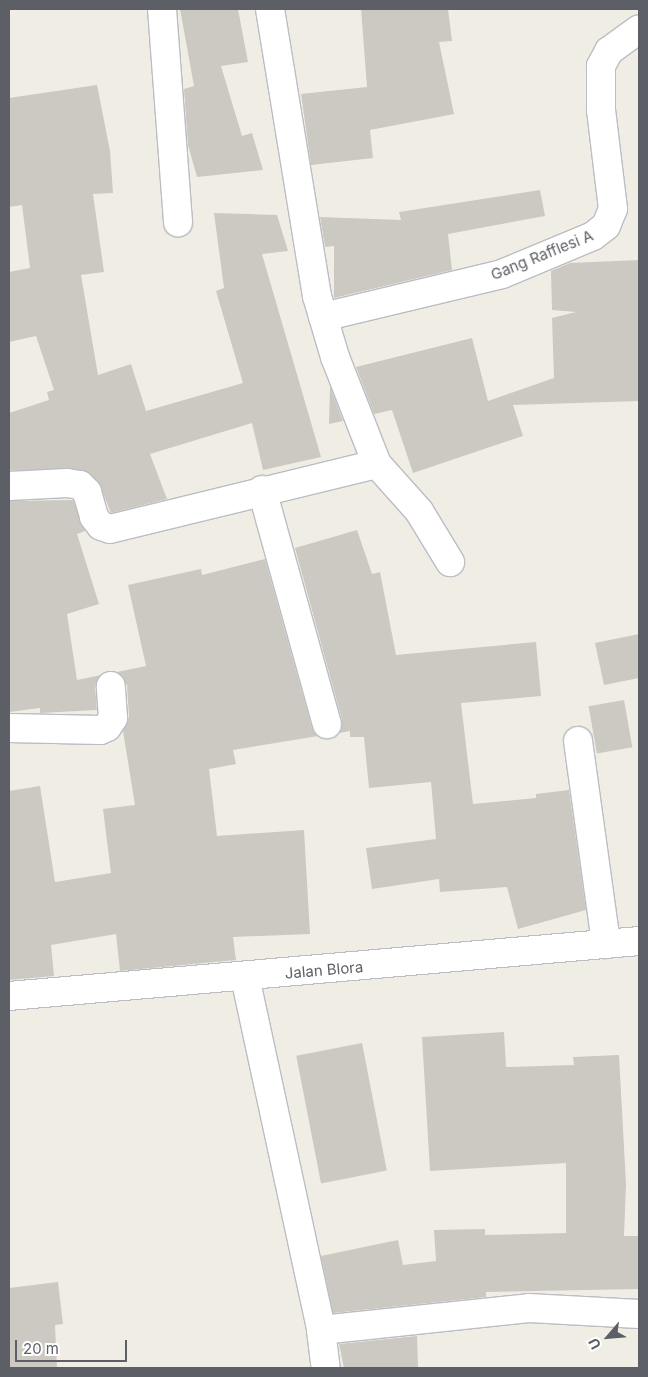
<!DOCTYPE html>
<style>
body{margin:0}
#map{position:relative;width:648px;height:1377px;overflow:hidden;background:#f0eee4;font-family:Inter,sans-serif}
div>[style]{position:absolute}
.building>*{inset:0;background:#cbc9c1;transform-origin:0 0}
.roads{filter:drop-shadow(1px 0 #bcbdc4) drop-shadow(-1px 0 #bcbdc4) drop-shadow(0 1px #bcbdc4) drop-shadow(0 -1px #bcbdc4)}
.minor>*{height:28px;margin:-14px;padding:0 14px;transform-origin:14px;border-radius:14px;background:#fff}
span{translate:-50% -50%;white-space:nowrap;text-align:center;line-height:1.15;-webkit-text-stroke:4px #fff;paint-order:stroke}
.street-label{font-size:15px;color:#5c5f66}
.frame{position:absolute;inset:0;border:10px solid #5c5f66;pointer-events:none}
.north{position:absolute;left:583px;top:1312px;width:50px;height:50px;-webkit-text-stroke:4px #fff;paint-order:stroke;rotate:243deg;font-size:14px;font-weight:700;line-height:20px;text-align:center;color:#5c5f66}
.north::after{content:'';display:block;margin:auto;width:18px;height:22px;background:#5c5f66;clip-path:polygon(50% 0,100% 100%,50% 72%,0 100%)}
.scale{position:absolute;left:15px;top:1340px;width:112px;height:22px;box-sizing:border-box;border:2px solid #5c5f66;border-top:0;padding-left:6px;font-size:15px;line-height:18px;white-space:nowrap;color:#5c5f66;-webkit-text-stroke:4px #fff;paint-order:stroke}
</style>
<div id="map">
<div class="building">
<i style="clip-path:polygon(180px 9px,238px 9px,248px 62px,221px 66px,242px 136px,252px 133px,263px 170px,197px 177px,188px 145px,184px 89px,194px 86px)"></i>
<i style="clip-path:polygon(361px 9px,448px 9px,452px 41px,439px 42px,454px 114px,370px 130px,373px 158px,311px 165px,301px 94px,367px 87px)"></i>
<i style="clip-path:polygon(97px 85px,110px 151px,113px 193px,93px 194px,104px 272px,81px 275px,98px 375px,131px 364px,146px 411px,243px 383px,216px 291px,224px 288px,214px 213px,277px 215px,288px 251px,262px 254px,321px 457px,263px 470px,252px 423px,150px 454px,167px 499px,111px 513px,98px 481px,83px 470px,9px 470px,9px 413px,49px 400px,47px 392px,54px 390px,36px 336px,9px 342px,9px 272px,30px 268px,22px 205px,9px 207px,9px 98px)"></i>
<i style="clip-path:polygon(540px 190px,545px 216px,448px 234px,452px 270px,334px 298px,334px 246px,325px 247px,320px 217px,401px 220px,399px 212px)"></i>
<i style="clip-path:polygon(639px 260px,639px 401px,513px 405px,523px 436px,413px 473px,392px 410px,374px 414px,356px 367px,472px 338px,488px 401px,554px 378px,552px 318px,576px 312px,552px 310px,551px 271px,570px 263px)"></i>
<i style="clip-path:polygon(330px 386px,343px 421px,329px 424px)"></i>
<i style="clip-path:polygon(73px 500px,85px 531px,77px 534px,99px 604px,67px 614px,77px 680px,101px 675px,95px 686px,97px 710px,40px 713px,40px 708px,9px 712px,9px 501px)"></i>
<i style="clip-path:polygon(357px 530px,372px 574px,380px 572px,396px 655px,536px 642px,541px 696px,461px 703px,473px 804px,536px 798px,536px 794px,569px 790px,586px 910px,518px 929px,507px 887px,440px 892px,439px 879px,372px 889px,366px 848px,436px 839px,431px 782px,369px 788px,364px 737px,350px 737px,350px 731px,339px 733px,342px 720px,295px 548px)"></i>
<i style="clip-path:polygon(265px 559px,312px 728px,318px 736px,233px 750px,236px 764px,209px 769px,217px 836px,304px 830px,310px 934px,233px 937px,236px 960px,120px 971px,116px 934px,51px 945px,54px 976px,9px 980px,9px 791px,40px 786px,55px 882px,111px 873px,103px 809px,135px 805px,123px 731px,129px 717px,127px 685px,117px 672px,146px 666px,128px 585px,201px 569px,202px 575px)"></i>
<i style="clip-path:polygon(639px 634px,639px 678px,604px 685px,595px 643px)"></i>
<i style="left:624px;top:700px;width:48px;height:36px;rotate:80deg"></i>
<i style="clip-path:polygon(504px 1032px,506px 1067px,574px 1065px,573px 1057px,619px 1055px,626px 1184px,624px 1236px,639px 1236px,639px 1289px,486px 1292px,486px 1297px,333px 1313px,321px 1256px,398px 1240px,403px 1265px,436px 1261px,434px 1230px,485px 1229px,485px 1235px,566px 1233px,566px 1163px,430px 1171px,422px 1037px)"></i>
<i style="left:362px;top:1043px;width:130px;height:67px;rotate:79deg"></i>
<i style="clip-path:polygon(58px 1282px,63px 1324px,55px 1325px,57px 1368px,9px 1368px,9px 1288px)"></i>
<i style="clip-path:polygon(417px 1336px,418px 1368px,344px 1368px,339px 1344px)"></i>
</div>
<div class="roads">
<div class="minor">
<i style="left:162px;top:9px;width:214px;rotate:85.7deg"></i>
<i style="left:270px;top:9px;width:291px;rotate:80.7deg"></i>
<i style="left:317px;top:296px;width:64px;rotate:73.6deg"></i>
<i style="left:335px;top:357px;width:115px;rotate:68.6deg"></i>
<i style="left:377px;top:464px;width:63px;rotate:48.2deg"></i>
<i style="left:419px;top:511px;width:60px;rotate:58.7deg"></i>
<i style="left:323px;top:317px;width:184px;rotate:-13.5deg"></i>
<i style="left:502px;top:274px;width:99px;rotate:-22.7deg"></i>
<i style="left:593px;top:236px;width:16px;rotate:-38deg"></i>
<i style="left:606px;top:226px;width:18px;rotate:-68deg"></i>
<i style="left:613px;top:209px;width:100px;rotate:-96.9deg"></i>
<i style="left:601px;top:110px;width:44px;rotate:-90deg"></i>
<i style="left:601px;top:66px;width:17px;rotate:-62deg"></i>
<i style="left:609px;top:51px;width:37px;rotate:-36deg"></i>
<i style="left:9px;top:486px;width:58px;rotate:-3deg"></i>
<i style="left:67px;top:483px;width:13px;rotate:9deg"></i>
<i style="left:80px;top:485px;width:10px;rotate:45deg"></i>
<i style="left:87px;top:492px;width:26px;rotate:74deg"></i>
<i style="left:94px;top:517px;width:11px;rotate:52deg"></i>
<i style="left:101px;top:526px;width:9px;rotate:18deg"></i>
<i style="left:110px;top:529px;width:275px;rotate:-13.7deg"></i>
<i style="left:262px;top:490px;width:243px;rotate:74.5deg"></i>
<i style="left:9px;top:728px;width:91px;rotate:1.3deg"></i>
<i style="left:100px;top:730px;width:8px;rotate:-23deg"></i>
<i style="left:107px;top:727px;width:11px;rotate:-56deg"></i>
<i style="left:113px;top:718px;width:32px;rotate:-94deg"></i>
<i style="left:578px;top:741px;width:205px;rotate:82.1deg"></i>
<i style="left:245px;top:977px;width:361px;rotate:77.8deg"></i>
<i style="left:321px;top:1330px;width:38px;rotate:83deg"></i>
<i style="left:9px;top:996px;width:632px;rotate:-4.99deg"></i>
<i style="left:321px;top:1330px;width:209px;rotate:-6deg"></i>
<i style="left:529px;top:1308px;width:110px;rotate:3.1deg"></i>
</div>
</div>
<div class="street-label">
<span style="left:542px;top:255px;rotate:-22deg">Gang Rafflesi A</span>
<span style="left:324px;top:970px;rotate:-5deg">Jalan Blora</span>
</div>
<div class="frame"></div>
<div class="north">U</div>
<div class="scale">20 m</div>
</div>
